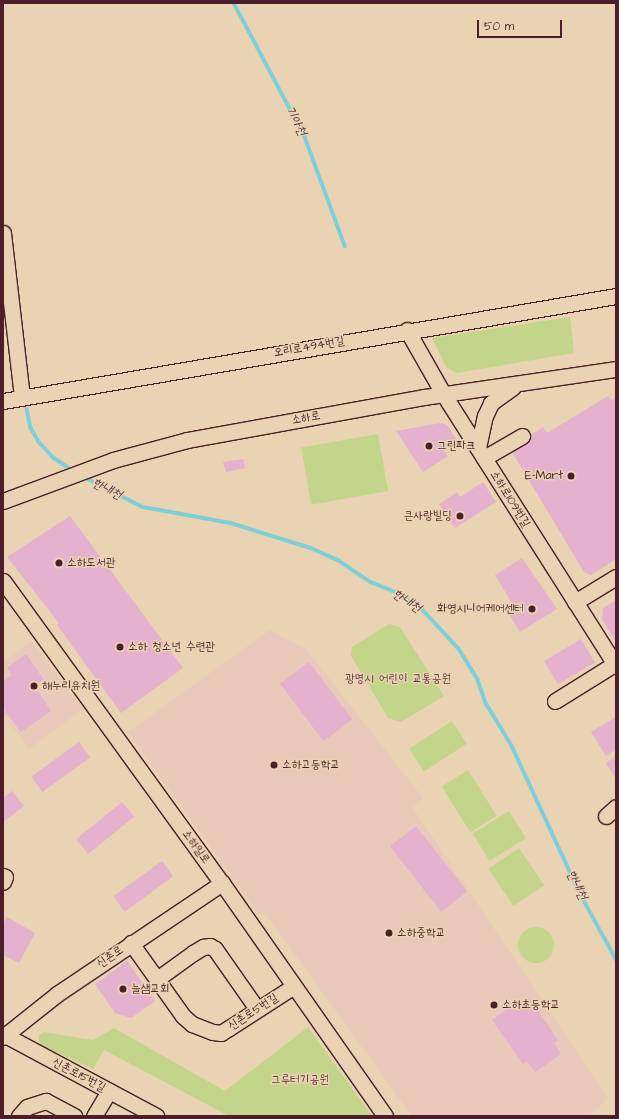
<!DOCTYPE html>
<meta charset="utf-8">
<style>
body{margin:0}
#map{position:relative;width:619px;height:1119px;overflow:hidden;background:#e9d3b2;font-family:"Architects Daughter","Poor Story",sans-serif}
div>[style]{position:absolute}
.built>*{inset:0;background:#e8c9ba}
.green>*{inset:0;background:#c3d58a;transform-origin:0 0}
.round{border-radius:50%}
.stream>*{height:3.5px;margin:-1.75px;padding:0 1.75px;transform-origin:1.75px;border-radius:1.75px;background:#7fcfd8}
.building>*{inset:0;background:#e4b1ce;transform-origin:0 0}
.roads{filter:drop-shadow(1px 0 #4a1f2b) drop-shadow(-1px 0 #4a1f2b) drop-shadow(0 1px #4a1f2b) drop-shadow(0 -1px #4a1f2b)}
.minor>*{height:15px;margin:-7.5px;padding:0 7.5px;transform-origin:7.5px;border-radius:7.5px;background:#e9d3b2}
.dots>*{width:11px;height:11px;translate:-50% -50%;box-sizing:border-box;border:2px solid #e9d3b2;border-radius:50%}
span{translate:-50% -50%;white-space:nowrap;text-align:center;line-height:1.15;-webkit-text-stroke:3px #e9d3b2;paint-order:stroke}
.street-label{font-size:12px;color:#4a1f2b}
.poi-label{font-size:12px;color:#4a1f2b}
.left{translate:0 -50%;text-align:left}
.right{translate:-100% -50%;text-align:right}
.park-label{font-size:12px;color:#5c3a39}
.water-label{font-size:13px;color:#523945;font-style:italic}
.frame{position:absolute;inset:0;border:4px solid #4a1f2b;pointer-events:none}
.scale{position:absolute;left:477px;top:20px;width:85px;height:18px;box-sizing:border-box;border:2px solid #4a1f2b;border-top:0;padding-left:5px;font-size:12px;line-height:14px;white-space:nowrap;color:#4a1f2b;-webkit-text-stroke:3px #e9d3b2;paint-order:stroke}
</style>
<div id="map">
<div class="built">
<i style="clip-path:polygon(270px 630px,306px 649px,423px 798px,412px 807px,608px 1098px,589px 1116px,412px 1116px,265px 913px,260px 916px,128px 732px)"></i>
<i style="clip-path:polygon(31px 641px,83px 709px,29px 749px,3px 714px,3px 662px)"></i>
</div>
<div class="green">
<i style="clip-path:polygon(570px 317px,574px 353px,457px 373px,446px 367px,432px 338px)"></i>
<i style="left:378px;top:434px;width:58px;height:78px;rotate:80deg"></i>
<i style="clip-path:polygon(389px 624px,400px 627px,444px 696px,401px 722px,388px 718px,351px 656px,352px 647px)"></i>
<i style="left:452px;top:721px;width:27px;height:51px;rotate:57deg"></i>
<i style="left:468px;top:770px;width:54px;height:31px;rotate:58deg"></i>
<i style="left:509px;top:811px;width:32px;height:43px;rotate:58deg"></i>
<i style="left:519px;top:848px;width:45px;height:37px;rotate:56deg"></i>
<i class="round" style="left:518px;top:927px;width:36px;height:36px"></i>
<i style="clip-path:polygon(308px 1027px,372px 1116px,229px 1116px,104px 1050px,93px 1069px,41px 1045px,39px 1041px,39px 1035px,44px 1032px,93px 1040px,114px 1028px,225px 1091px)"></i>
</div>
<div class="stream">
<i style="left:234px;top:3px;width:152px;rotate:62.1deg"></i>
<i style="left:305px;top:137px;width:116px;rotate:69.8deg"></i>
<i style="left:27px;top:409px;width:19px;rotate:78deg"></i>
<i style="left:31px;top:428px;width:16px;rotate:60deg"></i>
<i style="left:39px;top:442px;width:22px;rotate:47deg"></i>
<i style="left:54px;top:458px;width:24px;rotate:33deg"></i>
<i style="left:82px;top:476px;width:68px;rotate:26.9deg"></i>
<i style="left:143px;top:507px;width:89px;rotate:10.3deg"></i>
<i style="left:231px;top:523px;width:84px;rotate:17.4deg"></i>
<i style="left:311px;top:548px;width:30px;rotate:24deg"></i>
<i style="left:338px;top:560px;width:40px;rotate:34deg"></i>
<i style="left:371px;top:582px;width:29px;rotate:22deg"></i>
<i style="left:398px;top:593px;width:29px;rotate:34deg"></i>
<i style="left:422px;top:609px;width:54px;rotate:47.2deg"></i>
<i style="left:459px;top:649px;width:36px;rotate:58deg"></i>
<i style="left:478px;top:680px;width:24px;rotate:71deg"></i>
<i style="left:486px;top:703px;width:50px;rotate:58.8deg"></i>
<i style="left:512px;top:746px;width:164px;rotate:65.2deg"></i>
<i style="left:581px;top:895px;width:73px;rotate:61.3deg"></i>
</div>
<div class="building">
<i style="clip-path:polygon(608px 396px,611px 400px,616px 397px,616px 559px,591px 575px,584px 572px,512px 452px,527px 444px,531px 435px,543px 427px,547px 433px)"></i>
<i style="clip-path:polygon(441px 423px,447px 425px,458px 442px,444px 451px,448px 456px,423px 472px,396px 431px)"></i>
<i style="clip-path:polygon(243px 459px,245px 468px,226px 472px,223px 462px)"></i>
<i style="clip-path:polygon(483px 482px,496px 502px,455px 528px,439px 504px,457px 492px,460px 497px)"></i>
<i style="clip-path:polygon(70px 516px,183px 668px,121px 713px,57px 625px,59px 623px,7px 557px)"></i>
<i style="clip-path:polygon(522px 558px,557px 609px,520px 632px,506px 609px,513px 605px,495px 575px)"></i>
<i style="clip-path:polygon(616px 600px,616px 642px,602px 620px,603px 608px)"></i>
<i style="left:581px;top:639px;width:27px;height:43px;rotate:59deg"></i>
<i style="clip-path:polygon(26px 654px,44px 680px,35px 687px,51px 711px,21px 732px,3px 708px,3px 682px,12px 675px,7px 668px)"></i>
<i style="left:309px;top:662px;width:72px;height:36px;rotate:53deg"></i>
<i style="clip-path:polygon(616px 717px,616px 750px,606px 756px,591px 732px)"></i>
<i style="left:79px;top:742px;width:19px;height:59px;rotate:54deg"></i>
<i style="clip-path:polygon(616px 756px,616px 779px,606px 763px)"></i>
<i style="clip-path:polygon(12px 791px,24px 806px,3px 822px,3px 798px)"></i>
<i style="left:122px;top:802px;width:19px;height:59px;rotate:51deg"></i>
<i style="left:416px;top:826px;width:83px;height:33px;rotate:52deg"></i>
<i style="left:162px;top:861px;width:19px;height:60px;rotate:54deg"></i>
<i style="clip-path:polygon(7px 917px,35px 933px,19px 963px,3px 955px,3px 924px)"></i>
<i style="clip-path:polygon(127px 961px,155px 1001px,131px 1018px,115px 1013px,95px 984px)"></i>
<i style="clip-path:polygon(529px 998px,558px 1040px,554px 1043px,561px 1054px,535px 1072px,527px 1061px,523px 1064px,492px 1020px,521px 999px,523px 1003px)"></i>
</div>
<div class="roads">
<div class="minor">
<i style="left:3px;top:233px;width:165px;rotate:83.4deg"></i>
<i style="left:407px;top:330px;width:75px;rotate:60.4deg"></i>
<i style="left:444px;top:395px;width:321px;rotate:57.6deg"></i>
<i style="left:3px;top:401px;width:622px;rotate:-9.72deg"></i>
<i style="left:478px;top:448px;width:33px;rotate:-78deg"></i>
<i style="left:485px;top:416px;width:14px;rotate:-65deg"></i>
<i style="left:491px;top:403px;width:27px;rotate:-36deg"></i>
<i style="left:484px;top:458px;width:44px;rotate:-30.1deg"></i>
<i style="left:3px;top:501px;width:117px;rotate:-20.4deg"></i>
<i style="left:113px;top:460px;width:77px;rotate:-15.1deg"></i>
<i style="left:187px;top:440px;width:241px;rotate:-10.3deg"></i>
<i style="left:424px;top:397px;width:194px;rotate:-8.3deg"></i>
<i style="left:3px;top:581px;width:373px;rotate:54.1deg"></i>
<i style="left:222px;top:883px;width:284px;rotate:55deg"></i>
<i style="left:575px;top:602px;width:48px;rotate:-31.4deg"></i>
<i style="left:555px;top:701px;width:72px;rotate:-31.9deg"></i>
<i style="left:606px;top:816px;width:13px;rotate:-42deg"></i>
<i style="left:3px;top:876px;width:2px;rotate:27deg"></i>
<i style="left:5px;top:877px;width:5px;rotate:112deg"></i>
<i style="left:131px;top:943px;width:90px;rotate:54.5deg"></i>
<i style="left:183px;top:1016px;width:12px;rotate:42deg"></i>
<i style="left:192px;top:1024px;width:22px;rotate:21deg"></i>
<i style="left:213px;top:1032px;width:8px;rotate:7deg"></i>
<i style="left:221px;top:1033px;width:9px;rotate:-32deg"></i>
<i style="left:229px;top:1028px;width:77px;rotate:-32.9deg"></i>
<i style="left:157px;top:979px;width:44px;rotate:-35.8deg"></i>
<i style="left:193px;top:953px;width:12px;rotate:-31deg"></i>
<i style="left:203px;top:947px;width:7px;rotate:-8deg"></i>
<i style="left:210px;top:946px;width:6px;rotate:31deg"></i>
<i style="left:215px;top:949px;width:73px;rotate:55deg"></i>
<i style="left:3px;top:1034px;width:174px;rotate:28.2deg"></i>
<i style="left:3px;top:1037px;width:69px;rotate:-38.5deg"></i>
<i style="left:57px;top:994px;width:199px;rotate:-33.9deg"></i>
<i style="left:19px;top:1116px;width:12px;rotate:-48deg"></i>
<i style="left:27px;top:1107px;width:20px;rotate:-18deg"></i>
<i style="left:46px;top:1101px;width:32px;rotate:28deg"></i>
<i style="left:94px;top:1116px;width:29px;rotate:-59deg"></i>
</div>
</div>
<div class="dots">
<i style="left:429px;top:446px;background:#4a1f2b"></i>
<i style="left:571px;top:476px;background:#4a1f2b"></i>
<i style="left:460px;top:516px;background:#4a1f2b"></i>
<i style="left:59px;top:563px;background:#4a1f2b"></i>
<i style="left:532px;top:609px;background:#4a1f2b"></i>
<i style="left:120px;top:647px;background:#4a1f2b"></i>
<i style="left:34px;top:686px;background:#4a1f2b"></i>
<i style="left:274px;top:765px;background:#4a1f2b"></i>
<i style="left:389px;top:933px;background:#4a1f2b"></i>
<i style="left:123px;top:989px;background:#4a1f2b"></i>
<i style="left:494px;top:1005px;background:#4a1f2b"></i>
</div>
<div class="street-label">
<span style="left:309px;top:347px;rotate:-10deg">오리로494번길</span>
<span style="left:306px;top:418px;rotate:-10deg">소하로</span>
<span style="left:510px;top:499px;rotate:58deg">소하로109번길</span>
<span style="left:196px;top:847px;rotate:54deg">소하일로</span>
<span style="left:110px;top:957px;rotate:-34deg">신촌로</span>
<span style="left:253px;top:1012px;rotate:-33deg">신촌로5번길</span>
<span style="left:79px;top:1075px;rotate:28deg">신촌로15번길</span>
</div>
<div class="poi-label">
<span class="left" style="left:437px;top:446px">그린파크</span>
<span class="right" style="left:563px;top:476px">E-Mart</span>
<span class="right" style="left:452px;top:516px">큰사랑빌딩</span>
<span class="left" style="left:67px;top:563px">소하도서관</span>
<span class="right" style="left:524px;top:609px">화영시니어케어센터</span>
<span class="left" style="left:128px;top:647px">소하 청소년 수련관</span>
<span class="left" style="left:42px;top:686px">해누리유치원</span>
<span class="left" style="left:282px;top:765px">소하고등학교</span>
<span class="left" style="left:397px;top:933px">소하중학교</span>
<span class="left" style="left:131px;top:989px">늘샘교회</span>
<span class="left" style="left:502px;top:1005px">소하초등학교</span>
</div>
<div class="park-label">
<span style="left:398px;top:679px">광명시 어린이 교통공원</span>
<span style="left:300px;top:1080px">그루터기공원</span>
</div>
<div class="water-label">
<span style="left:296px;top:121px;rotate:63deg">기아천</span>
<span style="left:107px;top:489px;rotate:27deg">한내천</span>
<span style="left:407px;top:601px;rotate:34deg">한내천</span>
<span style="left:577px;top:885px;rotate:64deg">한내천</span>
</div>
<div class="frame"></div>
<div class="scale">50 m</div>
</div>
